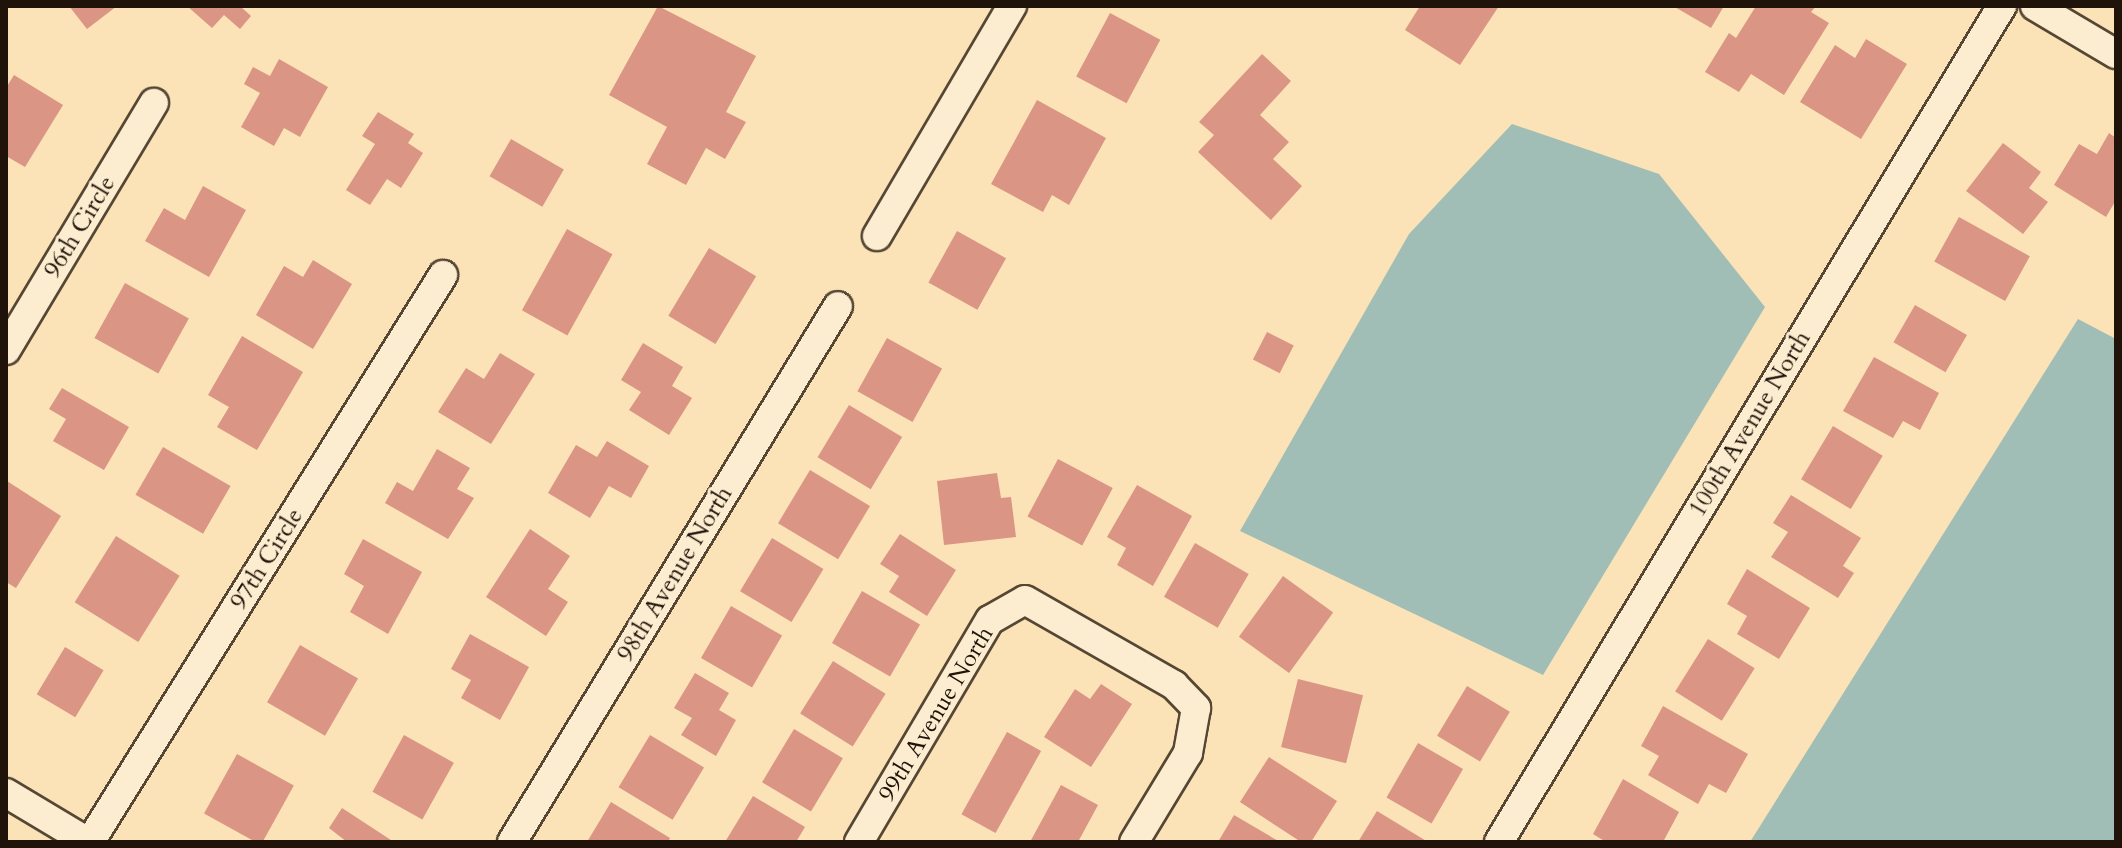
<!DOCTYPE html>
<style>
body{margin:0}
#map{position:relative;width:2122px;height:848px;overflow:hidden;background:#fbe3b7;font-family:Cardo,serif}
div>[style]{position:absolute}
.water>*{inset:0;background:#a0bdb6}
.building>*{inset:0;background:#da9584;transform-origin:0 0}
.roads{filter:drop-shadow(2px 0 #564735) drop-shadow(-2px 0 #564735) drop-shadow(0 2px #564735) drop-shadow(0 -2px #564735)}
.minor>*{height:28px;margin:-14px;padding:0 14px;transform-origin:14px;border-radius:14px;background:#fcedd0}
span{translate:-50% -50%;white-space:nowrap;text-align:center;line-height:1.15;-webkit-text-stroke:6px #fcedd0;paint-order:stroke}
.street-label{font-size:24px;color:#1f130a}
.frame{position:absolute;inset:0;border:8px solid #1f130a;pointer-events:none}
</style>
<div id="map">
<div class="water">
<i style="clip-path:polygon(1512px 124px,1659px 174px,1765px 307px,1543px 675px,1240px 531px,1409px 234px)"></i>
<i style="clip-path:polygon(2078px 319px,2116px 339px,2116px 842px,1750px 842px)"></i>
</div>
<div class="building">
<i style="clip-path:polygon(69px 6px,117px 6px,87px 29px)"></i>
<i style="clip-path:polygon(187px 6px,240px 6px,251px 16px,240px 29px,224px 15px,212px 28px)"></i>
<i style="clip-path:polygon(658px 6px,756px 56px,726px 112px,746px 122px,725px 159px,706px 148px,686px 185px,647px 164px,667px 127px,609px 95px)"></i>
<i style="clip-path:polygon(1420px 6px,1499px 6px,1460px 65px,1405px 30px)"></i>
<i style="clip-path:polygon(1673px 6px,1724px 6px,1711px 28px)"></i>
<i style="clip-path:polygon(1756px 6px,1816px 6px,1811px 12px,1829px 23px,1784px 95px,1751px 74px,1739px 92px,1705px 72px,1729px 33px,1736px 38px)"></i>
<i style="left:1110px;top:13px;width:57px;height:72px;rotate:28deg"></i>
<i style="clip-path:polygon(1866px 39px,1907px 64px,1861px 139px,1800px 102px,1835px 45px,1855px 58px)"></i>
<i style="clip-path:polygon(1262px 54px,1291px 81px,1260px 115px,1289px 142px,1273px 159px,1302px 186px,1271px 220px,1198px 152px,1214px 135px,1199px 122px)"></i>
<i style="clip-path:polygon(279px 59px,328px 87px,300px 137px,284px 128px,274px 146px,241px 127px,260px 93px,244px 84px,253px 67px,270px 76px)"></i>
<i style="clip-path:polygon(14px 75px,63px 105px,25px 167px,6px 156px,6px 88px)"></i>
<i style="clip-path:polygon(1037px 100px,1106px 138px,1069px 205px,1052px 195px,1043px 212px,991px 184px)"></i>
<i style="clip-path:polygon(378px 112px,414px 134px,408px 143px,423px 153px,401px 188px,387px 179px,370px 205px,346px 190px,375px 144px,362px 136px)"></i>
<i style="clip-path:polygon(2109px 133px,2116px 138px,2116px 200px,2106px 217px,2054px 185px,2079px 144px,2097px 154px)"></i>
<i style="left:511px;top:139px;width:61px;height:43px;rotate:30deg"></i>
<i style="clip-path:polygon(2003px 143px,2041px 172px,2029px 188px,2048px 202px,2023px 234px,1966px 191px)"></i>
<i style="clip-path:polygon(203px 186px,246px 210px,209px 277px,145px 241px,164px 208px,185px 220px)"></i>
<i style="left:1959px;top:217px;width:81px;height:51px;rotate:29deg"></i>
<i style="left:567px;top:229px;width:52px;height:93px;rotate:29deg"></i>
<i style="left:957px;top:231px;width:56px;height:59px;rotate:29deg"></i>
<i style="left:709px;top:248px;width:55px;height:79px;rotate:31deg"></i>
<i style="clip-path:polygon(313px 260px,352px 284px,313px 349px,256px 315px,284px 266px,303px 277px)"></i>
<i style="left:125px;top:283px;width:73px;height:63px;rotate:29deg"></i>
<i style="left:1915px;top:305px;width:60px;height:43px;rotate:30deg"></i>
<i style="left:1267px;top:332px;width:30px;height:31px;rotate:27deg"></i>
<i style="clip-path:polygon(242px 336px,303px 372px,257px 450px,217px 427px,229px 407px,208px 395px)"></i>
<i style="left:887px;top:338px;width:63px;height:61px;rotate:29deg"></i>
<i style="clip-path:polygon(643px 343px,683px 367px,672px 386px,692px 398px,669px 435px,629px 410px,641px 392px,621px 380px)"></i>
<i style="clip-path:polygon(500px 353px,535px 374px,491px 444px,438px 412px,466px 368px,484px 379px)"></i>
<i style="clip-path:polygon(1874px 357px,1939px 393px,1920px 430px,1903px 421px,1893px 438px,1843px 411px)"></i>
<i style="clip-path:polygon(62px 388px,129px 427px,104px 470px,53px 441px,66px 419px,49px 409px)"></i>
<i style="left:849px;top:405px;width:62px;height:61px;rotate:31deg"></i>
<i style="left:1833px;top:426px;width:58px;height:62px;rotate:31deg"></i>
<i style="clip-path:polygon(607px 441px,649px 466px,631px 498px,609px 486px,590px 518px,548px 493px,576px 445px,597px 457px)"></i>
<i style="left:163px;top:447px;width:78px;height:55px;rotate:30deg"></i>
<i style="clip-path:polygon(437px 449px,470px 468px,457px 489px,474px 498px,448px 539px,385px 503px,397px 482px,413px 491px)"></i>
<i style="left:1058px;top:459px;width:62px;height:65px;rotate:28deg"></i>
<i style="left:810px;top:470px;width:70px;height:62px;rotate:31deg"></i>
<i style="clip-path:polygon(997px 473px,1001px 498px,1011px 497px,1016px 537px,944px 545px,937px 481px)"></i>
<i style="clip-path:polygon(7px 481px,61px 516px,16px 588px,6px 582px)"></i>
<i style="clip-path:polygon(1137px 485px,1192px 516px,1153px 586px,1117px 565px,1126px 548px,1107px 537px)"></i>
<i style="clip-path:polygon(1791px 495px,1861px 538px,1843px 566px,1854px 573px,1838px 598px,1771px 557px,1788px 532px,1773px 523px)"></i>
<i style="clip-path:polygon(530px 529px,570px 556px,548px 589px,568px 602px,546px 636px,486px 597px)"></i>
<i style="clip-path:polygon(900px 534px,956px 570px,927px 616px,889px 592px,899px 576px,880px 564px)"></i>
<i style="left:116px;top:536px;width:75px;height:78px;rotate:32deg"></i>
<i style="left:772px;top:538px;width:60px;height:62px;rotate:31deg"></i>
<i style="clip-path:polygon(363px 539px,422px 572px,388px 634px,350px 612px,364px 586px,344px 574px)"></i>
<i style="left:1195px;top:543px;width:62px;height:62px;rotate:30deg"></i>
<i style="clip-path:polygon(1747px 569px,1810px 608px,1779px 659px,1737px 634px,1747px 616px,1727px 604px)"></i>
<i style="left:1283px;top:576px;width:62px;height:75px;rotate:36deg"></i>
<i style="left:862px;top:591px;width:67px;height:60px;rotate:30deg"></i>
<i style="left:731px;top:606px;width:59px;height:60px;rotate:30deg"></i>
<i style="clip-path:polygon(470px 634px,529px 667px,500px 720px,461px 698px,471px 680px,451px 669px)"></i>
<i style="left:1708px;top:639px;width:55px;height:62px;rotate:32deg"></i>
<i style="left:300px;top:645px;width:67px;height:66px;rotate:30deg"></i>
<i style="left:65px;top:647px;width:45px;height:55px;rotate:31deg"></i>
<i style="left:833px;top:661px;width:62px;height:62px;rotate:32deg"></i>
<i style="clip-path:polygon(695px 673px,729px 693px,719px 710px,736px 720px,716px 756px,681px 735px,692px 718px,674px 708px)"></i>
<i style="left:1298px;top:679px;width:67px;height:70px;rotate:14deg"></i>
<i style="clip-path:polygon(1101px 684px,1132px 704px,1091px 767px,1044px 737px,1075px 689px,1090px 699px)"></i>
<i style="left:1467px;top:686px;width:50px;height:58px;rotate:31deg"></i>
<i style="clip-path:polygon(1663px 706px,1748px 754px,1726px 793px,1709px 784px,1698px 804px,1648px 775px,1659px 756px,1641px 746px)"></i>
<i style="left:794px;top:729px;width:57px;height:62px;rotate:31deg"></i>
<i style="left:1007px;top:732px;width:39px;height:94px;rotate:29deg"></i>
<i style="left:404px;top:735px;width:57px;height:65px;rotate:29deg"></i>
<i style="left:650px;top:735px;width:63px;height:61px;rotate:31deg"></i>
<i style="left:1418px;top:743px;width:52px;height:63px;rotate:30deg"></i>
<i style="left:237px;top:754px;width:65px;height:68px;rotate:29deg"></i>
<i style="clip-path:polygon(1269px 757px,1337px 801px,1311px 842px,1301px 842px,1240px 802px)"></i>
<i style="clip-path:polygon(1623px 779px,1679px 812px,1663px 842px,1606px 842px,1593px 834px)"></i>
<i style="clip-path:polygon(1061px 785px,1098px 805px,1078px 842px,1030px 842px)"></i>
<i style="clip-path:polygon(753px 796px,805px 827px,796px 842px,725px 842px)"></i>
<i style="clip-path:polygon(611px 802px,670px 838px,668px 842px,587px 842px)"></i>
<i style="clip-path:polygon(342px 808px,394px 842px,347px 842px,329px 828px)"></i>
<i style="clip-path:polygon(1377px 811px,1428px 842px,1358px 842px)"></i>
<i style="clip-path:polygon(1234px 815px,1280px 842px,1218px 842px)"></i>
</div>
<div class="roads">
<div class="minor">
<i style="left:2035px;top:6px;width:94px;rotate:30.7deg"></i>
<i style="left:877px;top:236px;width:267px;rotate:-59.6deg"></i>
<i style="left:6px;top:350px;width:288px;rotate:-59.1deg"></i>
<i style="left:6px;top:793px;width:96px;rotate:30.9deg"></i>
<i style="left:90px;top:842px;width:668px;rotate:-58.09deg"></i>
<i style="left:512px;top:842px;width:627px;rotate:-58.69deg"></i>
<i style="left:859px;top:842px;width:258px;rotate:-59.5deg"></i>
<i style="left:990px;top:620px;width:40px;rotate:-29.7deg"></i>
<i style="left:1025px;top:600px;width:172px;rotate:29.7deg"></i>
<i style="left:1174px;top:685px;width:32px;rotate:46deg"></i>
<i style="left:1196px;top:708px;width:46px;rotate:100.1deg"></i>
<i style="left:1188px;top:753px;width:104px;rotate:121.2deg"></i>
<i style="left:1499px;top:842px;width:976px;rotate:-58.97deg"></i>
</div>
</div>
<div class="street-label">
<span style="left:80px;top:227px;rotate:-59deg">96th Circle</span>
<span style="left:1750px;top:424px;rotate:-59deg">100th Avenue North</span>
<span style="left:267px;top:559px;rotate:-58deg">97th Circle</span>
<span style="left:675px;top:574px;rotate:-59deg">98th Avenue North</span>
<span style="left:936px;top:714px;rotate:-59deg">99th Avenue North</span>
</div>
<div class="frame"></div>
</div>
